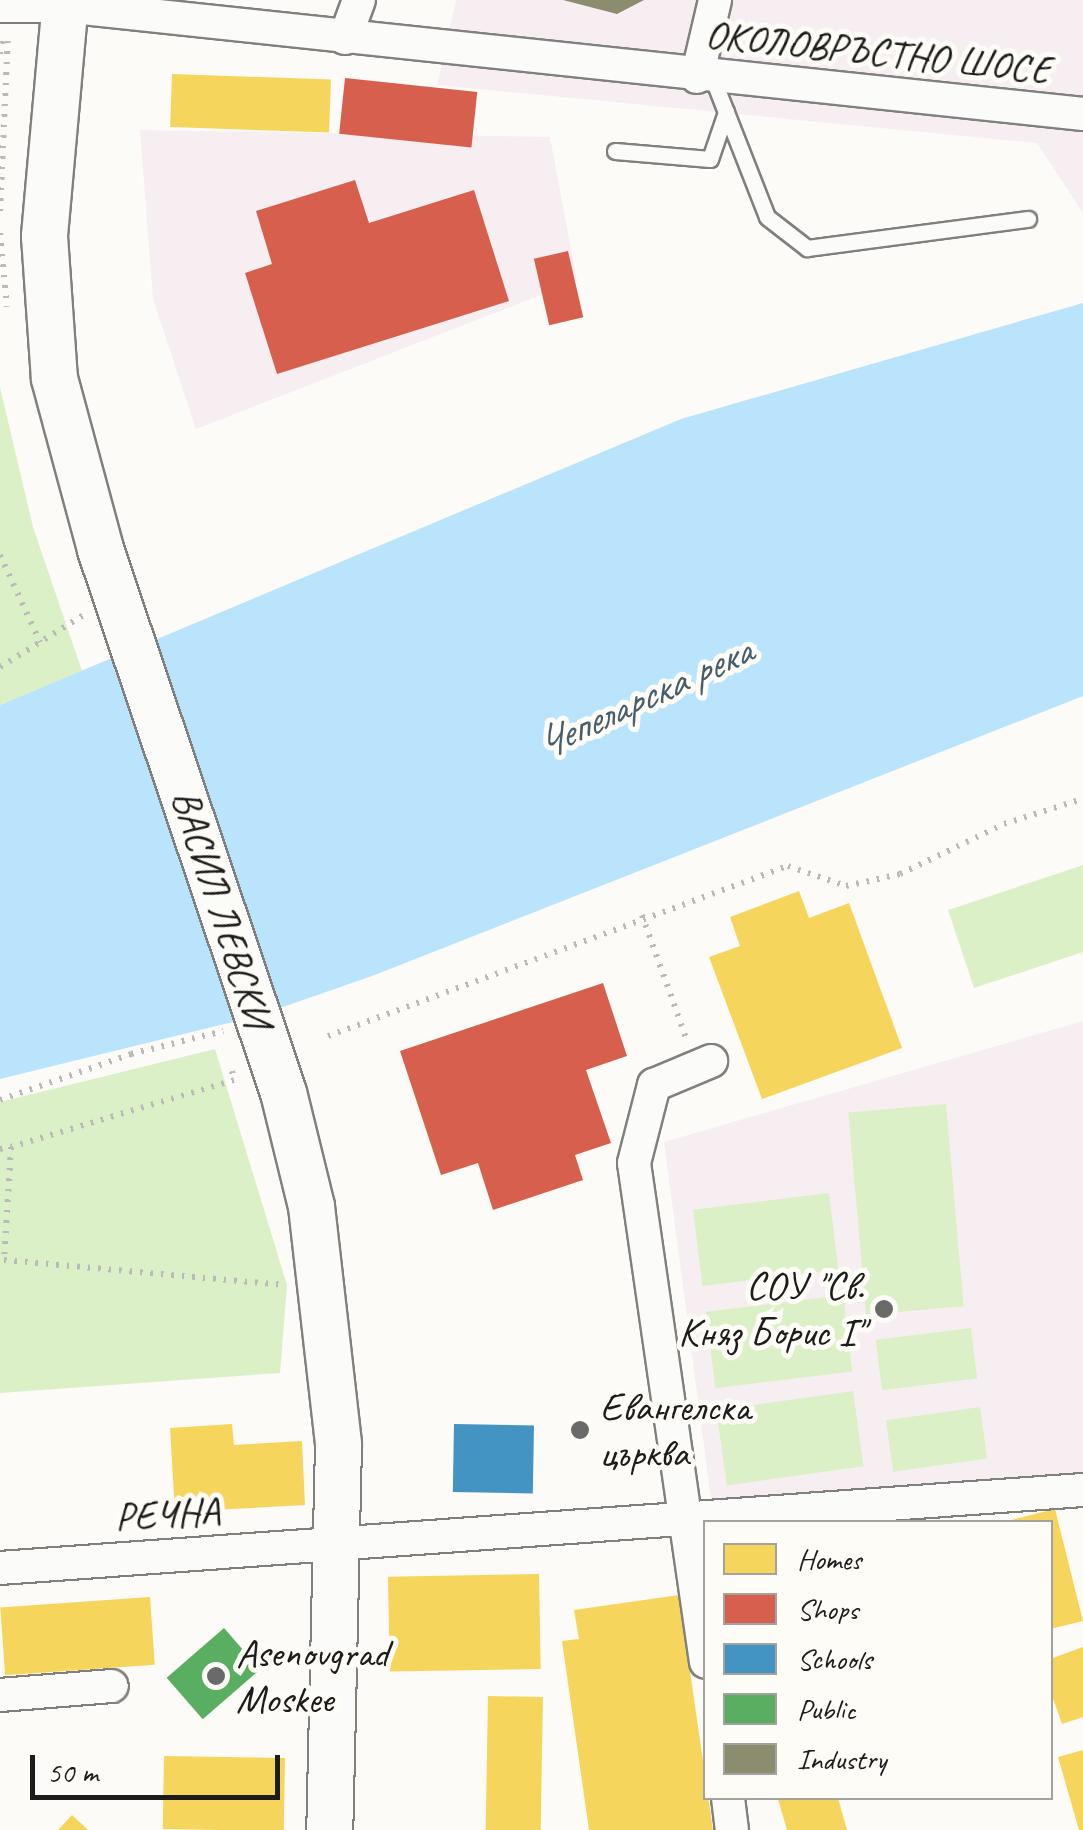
<!DOCTYPE html>
<meta charset="utf-8">
<style>
body{margin:0}
#map{position:relative;width:1083px;height:1830px;overflow:hidden;background:#fcfbf8;font-family:Caveat,sans-serif}
div>[style]{position:absolute}
.built>*{inset:0;background:#f7eef1}
.green>*{inset:0;background:#dcf0c8;transform-origin:0 0}
.water>*{inset:0;background:#b9e4fc}
.homes>*{inset:0;background:#f6d55c;transform-origin:0 0}
.shops>*{inset:0;background:#d6604d;transform-origin:0 0}
.schools>*{inset:0;background:#4393c3;transform-origin:0 0}
.public>*{inset:0;background:#5aae61;transform-origin:0 0}
.industry>*{inset:0;background:#8c8c6e}
.path>*{height:6px;margin-top:-3px;transform-origin:0;background:repeating-linear-gradient(90deg,#bbbab8 0 2.5px,transparent 0 10.5px)}
.roads{filter:drop-shadow(2px 0 #81807f) drop-shadow(-2px 0 #81807f) drop-shadow(0 2px #81807f) drop-shadow(0 -2px #81807f)}
.service>*{height:15px;margin:-7.5px;padding:0 7.5px;transform-origin:7.5px;border-radius:7.5px;background:#fbfbf9}
.minor>*{height:32px;margin:-16px;padding:0 16px;transform-origin:16px;border-radius:16px;background:#fbfbf9}
.secondary>*{height:45px;margin:-22.5px;padding:0 22.5px;transform-origin:22.5px;border-radius:22.5px;background:#fbfbf9}
.dots>*{width:28px;height:28px;translate:-50% -50%;box-sizing:border-box;border:5px solid #fdfcf7;border-radius:50%}
span{translate:-50% -50%;white-space:nowrap;text-align:center;line-height:1.15;-webkit-text-stroke:10px #fdfcf7;paint-order:stroke}
.street-label{font-size:40px;color:#1c1c1c}
.poi-label{font-size:40px;color:#1c1c1c}
.right{translate:-100% -50%;text-align:right}
.left{translate:0 -50%;text-align:left}
.water-label{font-size:42px;color:#495e6b;font-style:italic}
.legend{position:absolute;left:703px;top:1520px;width:350px;height:280px;box-sizing:border-box;background:#fdfcf7;border:2px solid #a3a29f;margin:0;padding:12px 18px;list-style:none;font-size:30px;color:#1c1c1c}
.legend li{display:flex;align-items:center;gap:20px;height:50px}
.legend b{width:50px;border:2px solid #a3a29f}
.scale{position:absolute;left:30px;top:1755px;width:250px;height:45px;box-sizing:border-box;border:5px solid #1c1c1c;border-top:0;padding-left:12px;font-size:30px;line-height:35px;white-space:nowrap;color:#1c1c1c;-webkit-text-stroke:8px #fdfcf7;paint-order:stroke}
</style>
<div id="map">
<div class="built">
<i style="clip-path:polygon(456px 0,1083px 0,1083px 213px,1037px 143px,437px 85px)"></i>
<i style="clip-path:polygon(140px 130px,550px 137px,577px 281px,196px 429px,153px 299px)"></i>
<i style="clip-path:polygon(1083px 1021px,1083px 1475px,712px 1507px,664px 1142px)"></i>
</div>
<div class="green">
<i style="clip-path:polygon(0 387px,33px 527px,82px 671px,0 705px)"></i>
<i style="clip-path:polygon(1083px 865px,1083px 952px,974px 988px,948px 910px)"></i>
<i style="clip-path:polygon(215px 1049px,287px 1285px,280px 1373px,0 1393px,0 1102px)"></i>
<i style="left:946px;top:1104px;width:203px;height:98px;rotate:85deg"></i>
<i style="left:829px;top:1193px;width:77px;height:137px;rotate:83deg"></i>
<i style="left:843px;top:1295px;width:77px;height:138px;rotate:83deg"></i>
<i style="left:971px;top:1328px;width:51px;height:96px;rotate:83deg"></i>
<i style="left:853px;top:1391px;width:76px;height:138px;rotate:82deg"></i>
<i style="left:980px;top:1407px;width:52px;height:95px;rotate:82deg"></i>
</div>
<div class="water">
<i style="clip-path:polygon(1083px 303px,1083px 696px,372px 976px,257px 1016px,0 1079px,0 705px,681px 419px)"></i>
</div>
<div class="homes">
<i style="left:172px;top:74px;width:159px;height:53px;rotate:2deg"></i>
<i style="clip-path:polygon(799px 891px,809px 918px,849px 903px,902px 1048px,762px 1099px,709px 957px,740px 946px,730px 917px)"></i>
<i style="clip-path:polygon(232px 1424px,234px 1445px,302px 1441px,305px 1505px,175px 1512px,170px 1428px)"></i>
<i style="clip-path:polygon(1055px 1509px,1083px 1621px,1050px 1629px,1050px 1522px,1007px 1521px)"></i>
<i style="left:539px;top:1574px;width:95px;height:151px;rotate:89deg"></i>
<i style="clip-path:polygon(679px 1595px,713px 1830px,589px 1830px,562px 1641px,579px 1639px,574px 1610px)"></i>
<i style="left:150px;top:1597px;width:68px;height:150px;rotate:86deg"></i>
<i style="clip-path:polygon(1083px 1647px,1083px 1717px,1062px 1724px,1050px 1690px,1050px 1659px)"></i>
<i style="left:488px;top:1696px;width:55px;height:134px;rotate:1deg"></i>
<i style="clip-path:polygon(1083px 1750px,1083px 1830px,1079px 1830px,1058px 1757px)"></i>
<i style="left:164px;top:1756px;width:121px;height:73px;rotate:1deg"></i>
<i style="clip-path:polygon(784px 1798px,838px 1798px,847px 1830px,787px 1830px,778px 1799px)"></i>
<i style="clip-path:polygon(72px 1815px,88px 1830px,58px 1830px)"></i>
</div>
<div class="shops">
<i style="left:345px;top:78px;width:133px;height:56px;rotate:6deg"></i>
<i style="clip-path:polygon(355px 180px,369px 223px,474px 190px,509px 301px,277px 374px,245px 273px,272px 264px,256px 211px)"></i>
<i style="left:568px;top:251px;width:68px;height:35px;rotate:77deg"></i>
<i style="clip-path:polygon(603px 983px,627px 1056px,586px 1070px,611px 1143px,575px 1155px,583px 1180px,493px 1210px,478px 1163px,441px 1175px,400px 1051px)"></i>
</div>
<div class="schools">
<i style="left:454px;top:1424px;width:80px;height:68px;rotate:1deg"></i>
</div>
<div class="public">
<i style="left:224px;top:1628px;width:55px;height:76px;rotate:49deg"></i>
</div>
<div class="industry">
<i style="clip-path:polygon(563px 0,644px 0,617px 14px)"></i>
</div>
<div class="path">
<i style="left:0;top:54px;width:17px;rotate:-80deg"></i>
<i style="left:0;top:211px;width:174px;rotate:-87.4deg"></i>
<i style="left:0;top:233px;width:74px;rotate:84.6deg"></i>
<i style="left:0;top:555px;width:96px;rotate:65.3deg"></i>
<i style="left:0;top:667px;width:100px;rotate:-31.9deg"></i>
<i style="left:642px;top:915px;width:134px;rotate:70.3deg"></i>
<i style="left:328px;top:1036px;width:490px;rotate:-20.3deg"></i>
<i style="left:788px;top:866px;width:61px;rotate:19deg"></i>
<i style="left:846px;top:886px;width:55px;rotate:-12.5deg"></i>
<i style="left:900px;top:874px;width:115px;rotate:-25.7deg"></i>
<i style="left:1004px;top:824px;width:83px;rotate:-17.6deg"></i>
<i style="left:232px;top:1071px;width:9px;rotate:77deg"></i>
<i style="left:234px;top:1080px;width:233px;rotate:163.3deg"></i>
<i style="left:11px;top:1147px;width:113px;rotate:93.5deg"></i>
<i style="left:4px;top:1260px;width:282px;rotate:5.1deg"></i>
<i style="left:0;top:1100px;width:139px;rotate:-19.3deg"></i>
<i style="left:131px;top:1054px;width:95px;rotate:-14deg"></i>
<i style="left:0;top:1149px;width:11px;rotate:-10deg"></i>
</div>
<div class="roads">
<div class="service">
<i style="left:713px;top:79px;width:148px;rotate:68.6deg"></i>
<i style="left:767px;top:217px;width:51px;rotate:37.8deg"></i>
<i style="left:807px;top:248px;width:223px;rotate:-7.5deg"></i>
<i style="left:615px;top:151px;width:95px;rotate:4.8deg"></i>
<i style="left:710px;top:159px;width:50px;rotate:-71.2deg"></i>
</div>
<div class="minor">
<i style="left:0;top:6px;width:64px"></i>
<i style="left:64px;top:6px;width:1025px;rotate:6.05deg"></i>
<i style="left:345px;top:38px;width:40px;rotate:-69.8deg"></i>
<i style="left:697px;top:77px;width:79px;rotate:-76.8deg"></i>
<i style="left:0;top:1568px;width:1086px;rotate:-4.12deg"></i>
<i style="left:706px;top:1662px;width:504px;rotate:-98.21deg"></i>
<i style="left:634px;top:1163px;width:81px;rotate:-75.6deg"></i>
<i style="left:654px;top:1085px;width:62px;rotate:-22.8deg"></i>
<i style="left:0;top:1695px;width:112px;rotate:-4.6deg"></i>
<i style="left:728px;top:1798px;width:32px;rotate:83deg"></i>
</div>
<div class="secondary">
<i style="left:65px;top:0;width:237px;rotate:95.1deg"></i>
<i style="left:44px;top:236px;width:142px;rotate:86deg"></i>
<i style="left:54px;top:378px;width:177px;rotate:74.9deg"></i>
<i style="left:100px;top:549px;width:573px;rotate:71.38deg"></i>
<i style="left:283px;top:1092px;width:117px;rotate:76.2deg"></i>
<i style="left:311px;top:1206px;width:240px;rotate:83.5deg"></i>
<i style="left:338px;top:1444px;width:386px;rotate:91.3deg"></i>
</div>
</div>
<div class="dots">
<i style="left:884px;top:1309px;background:#6a6a69"></i>
<i style="left:580px;top:1430px;background:#6a6a69"></i>
<i style="left:216px;top:1676px;background:#6a6a69"></i>
</div>
<div class="street-label">
<span style="left:878px;top:52px;rotate:6deg">ОКОЛОВРЪСТНО ШОСЕ</span>
<span style="left:222px;top:909px;rotate:72deg">ВАСИЛ ЛЕВСКИ</span>
<span style="left:167px;top:1514px;rotate:-4deg">РЕЧНА</span>
</div>
<div class="poi-label">
<span class="right" style="left:864px;top:1309px">СОУ "Св.<br>Княз Борис I"</span>
<span class="left" style="left:600px;top:1430px">Евангелска<br>църква</span>
<span class="left" style="left:236px;top:1676px">Asenovgrad<br>Moskee</span>
</div>
<div class="water-label">
<span style="left:644px;top:698px;rotate:-25deg">Чепеларска река</span>
</div>
<ul class="legend">
<li><b style="height:28px;background:#f6d55c"></b>Homes</li>
<li><b style="height:28px;background:#d6604d"></b>Shops</li>
<li><b style="height:28px;background:#4393c3"></b>Schools</li>
<li><b style="height:28px;background:#5aae61"></b>Public</li>
<li><b style="height:28px;background:#8c8c6e"></b>Industry</li>
</ul>
<div class="scale">50 m</div>
</div>
